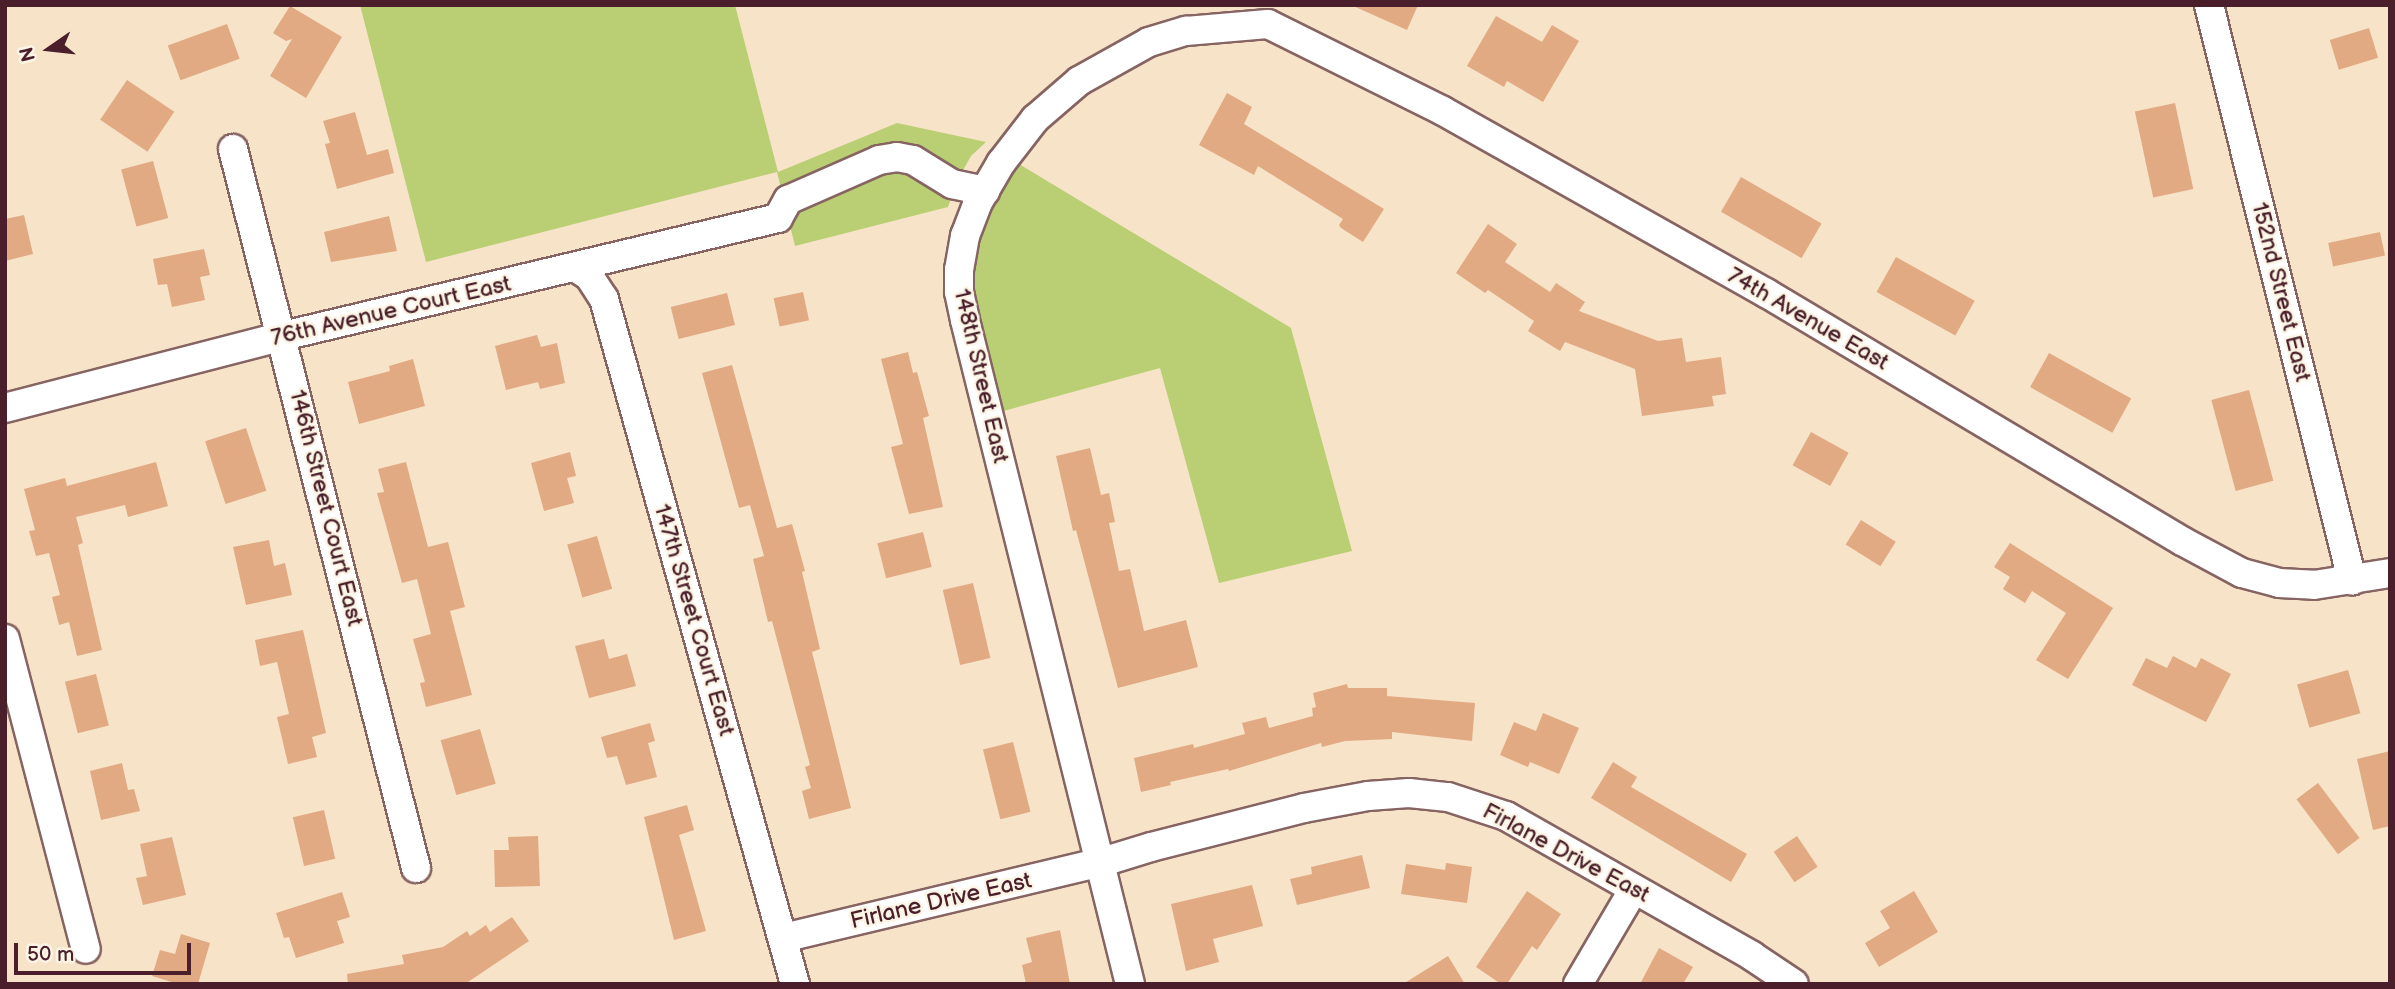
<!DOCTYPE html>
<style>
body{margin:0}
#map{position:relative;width:2395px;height:989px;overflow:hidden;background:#f6e3c8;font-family:"Balsamiq Sans",sans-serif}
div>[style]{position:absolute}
.green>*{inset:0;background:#bacf73}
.building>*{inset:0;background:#e2aa83;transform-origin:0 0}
.roads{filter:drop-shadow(2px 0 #866462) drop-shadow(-2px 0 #866462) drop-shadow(0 2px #866462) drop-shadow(0 -2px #866462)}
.minor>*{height:28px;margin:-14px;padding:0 14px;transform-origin:14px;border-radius:14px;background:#fff}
span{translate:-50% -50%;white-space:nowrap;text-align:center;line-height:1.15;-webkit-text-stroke:5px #fcf5e5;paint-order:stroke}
.street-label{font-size:23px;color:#4a1f2b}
.frame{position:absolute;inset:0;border:7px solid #4a1f2b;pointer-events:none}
.north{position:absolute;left:14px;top:14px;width:70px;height:70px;-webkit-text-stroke:5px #fcf5e5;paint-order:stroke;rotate:256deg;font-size:19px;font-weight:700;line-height:28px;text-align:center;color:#4a1f2b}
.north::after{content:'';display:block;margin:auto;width:24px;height:32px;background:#4a1f2b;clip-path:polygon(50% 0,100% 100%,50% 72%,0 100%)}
.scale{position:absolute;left:14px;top:943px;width:177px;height:32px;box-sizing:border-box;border:4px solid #4a1f2b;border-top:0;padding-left:9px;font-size:21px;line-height:24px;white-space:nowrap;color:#4a1f2b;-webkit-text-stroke:5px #fcf5e5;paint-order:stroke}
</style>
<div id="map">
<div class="green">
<i style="clip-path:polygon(360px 5px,735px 5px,778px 172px,897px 123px,986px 142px,971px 156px,956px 183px,948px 207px,795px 246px,777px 172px,426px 262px)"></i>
<i style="clip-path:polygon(1019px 164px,1291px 328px,1352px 551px,1219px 583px,1160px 368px,1000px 412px,971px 293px,970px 261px,992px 196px)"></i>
</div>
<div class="building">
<i style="clip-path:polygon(1351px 5px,1418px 5px,1407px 30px)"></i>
<i style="clip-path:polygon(290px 6px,342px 37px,306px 98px,270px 76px,292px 39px,286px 41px,273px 33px)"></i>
<i style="clip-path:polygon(1496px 16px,1542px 42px,1552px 25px,1579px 41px,1543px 102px,1507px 81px,1504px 87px,1467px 66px)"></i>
<i style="left:227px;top:24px;width:37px;height:63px;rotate:70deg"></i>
<i style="left:2369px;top:28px;width:31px;height:41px;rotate:73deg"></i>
<i style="left:127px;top:80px;width:57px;height:48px;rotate:34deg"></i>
<i style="clip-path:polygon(1227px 93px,1252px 107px,1244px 124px,1384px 209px,1363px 242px,1341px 228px,1339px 225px,1343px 219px,1258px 166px,1254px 175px,1199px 145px)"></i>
<i style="left:2175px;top:103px;width:88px;height:41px;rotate:78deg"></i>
<i style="clip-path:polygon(355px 112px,367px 155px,388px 149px,394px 173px,337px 189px,325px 144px,330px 143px,323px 121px)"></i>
<i style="left:153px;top:161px;width:59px;height:33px;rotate:75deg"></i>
<i style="left:1741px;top:177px;width:93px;height:40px;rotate:30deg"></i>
<i style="clip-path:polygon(24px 215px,33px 254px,5px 261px,5px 219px)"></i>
<i style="clip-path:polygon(389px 216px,397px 251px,331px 262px,324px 232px)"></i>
<i style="clip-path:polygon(1488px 224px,1517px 244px,1505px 262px,1550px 292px,1556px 283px,1585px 302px,1579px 311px,1658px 341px,1682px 338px,1686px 362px,1721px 357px,1726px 394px,1712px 396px,1714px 406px,1642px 416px,1635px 369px,1565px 342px,1560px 351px,1528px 331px,1534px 321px,1488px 290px,1485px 293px,1456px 273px)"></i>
<i style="left:2380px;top:232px;width:24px;height:53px;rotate:78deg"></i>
<i style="clip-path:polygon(204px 249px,210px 275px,200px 277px,205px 300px,172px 307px,167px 284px,158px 285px,153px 259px)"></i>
<i style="left:1896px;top:257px;width:90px;height:40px;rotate:29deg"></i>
<i style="left:803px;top:292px;width:29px;height:30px;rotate:78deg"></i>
<i style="left:727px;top:293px;width:33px;height:58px;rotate:76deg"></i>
<i style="clip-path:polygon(537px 335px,541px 347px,557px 343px,565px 383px,540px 389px,538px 382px,506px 390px,495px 346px)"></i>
<i style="clip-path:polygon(908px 352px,913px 373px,917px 372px,929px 416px,923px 418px,943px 507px,909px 514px,891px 447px,903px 444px,881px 359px)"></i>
<i style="left:2049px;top:353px;width:94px;height:39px;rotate:29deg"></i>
<i style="clip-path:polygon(413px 359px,425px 406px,359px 424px,348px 382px,390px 371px,389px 366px)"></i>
<i style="clip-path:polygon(732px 365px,777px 528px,792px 524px,805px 571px,802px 572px,820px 649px,812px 652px,851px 808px,809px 819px,802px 791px,811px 788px,805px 767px,810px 765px,772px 621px,768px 622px,753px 559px,764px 556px,750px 505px,739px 508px,702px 373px)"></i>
<i style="left:2249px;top:390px;width:94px;height:39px;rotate:75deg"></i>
<i style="left:246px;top:428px;width:66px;height:43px;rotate:72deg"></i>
<i style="left:1811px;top:432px;width:43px;height:38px;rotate:29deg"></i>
<i style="clip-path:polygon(1090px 448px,1101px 495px,1109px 493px,1115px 522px,1109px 523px,1119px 571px,1130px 569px,1144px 631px,1186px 620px,1198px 667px,1118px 688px,1076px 530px,1073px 531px,1056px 456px)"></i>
<i style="clip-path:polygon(570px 452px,576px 476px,567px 478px,574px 503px,544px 511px,531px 463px)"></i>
<i style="clip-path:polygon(156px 462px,168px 506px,128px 517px,125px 505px,76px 517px,83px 543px,78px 545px,102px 650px,77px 656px,69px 622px,59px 625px,52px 597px,60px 595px,49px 553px,36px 556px,29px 531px,35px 530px,24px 489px,65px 478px,67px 486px)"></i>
<i style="clip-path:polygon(406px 462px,428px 547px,448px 542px,465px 607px,450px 611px,472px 695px,426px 707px,420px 683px,425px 682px,413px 639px,431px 634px,417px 579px,402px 583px,377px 493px,384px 492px,378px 469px)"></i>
<i style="left:1861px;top:520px;width:41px;height:29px;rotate:32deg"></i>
<i style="left:923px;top:532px;width:36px;height:47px;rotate:76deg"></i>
<i style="left:597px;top:536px;width:55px;height:31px;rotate:74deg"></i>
<i style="clip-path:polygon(269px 540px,274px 566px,285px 563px,292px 595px,246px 605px,233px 547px)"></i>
<i style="clip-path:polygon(2010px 543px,2113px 608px,2068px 679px,2036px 660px,2066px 613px,2032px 591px,2025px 603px,2003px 589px,2010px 577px,1994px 567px)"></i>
<i style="left:973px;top:583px;width:77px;height:31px;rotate:77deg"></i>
<i style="clip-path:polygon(303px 630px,326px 733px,312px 737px,317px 757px,288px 764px,277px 717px,289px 714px,277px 662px,260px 666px,255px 640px)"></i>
<i style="clip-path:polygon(604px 639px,609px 659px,627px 654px,636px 686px,589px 698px,575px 646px)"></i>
<i style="clip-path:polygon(2173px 656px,2196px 668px,2201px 658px,2231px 674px,2206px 722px,2132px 685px,2146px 658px,2167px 668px)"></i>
<i style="left:2348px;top:670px;width:45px;height:53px;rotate:74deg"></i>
<i style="left:96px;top:674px;width:53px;height:32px;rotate:76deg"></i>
<i style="clip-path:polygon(1347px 684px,1348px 688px,1387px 688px,1387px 696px,1475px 703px,1472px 741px,1392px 732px,1392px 739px,1345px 741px,1322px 747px,1321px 743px,1229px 771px,1228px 769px,1170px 782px,1171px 785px,1141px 792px,1134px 758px,1193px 744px,1194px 748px,1245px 734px,1242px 723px,1266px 717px,1269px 728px,1313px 716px,1312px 708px,1316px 707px,1313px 693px)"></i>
<i style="clip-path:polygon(1543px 713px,1579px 728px,1559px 774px,1530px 762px,1528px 767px,1500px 755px,1514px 722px,1536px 731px)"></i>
<i style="clip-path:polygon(650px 723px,655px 741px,648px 743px,657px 777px,626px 785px,617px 756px,607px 758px,601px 737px)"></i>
<i style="left:480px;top:729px;width:57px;height:41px;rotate:74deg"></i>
<i style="left:1013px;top:742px;width:72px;height:31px;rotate:76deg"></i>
<i style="clip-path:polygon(2390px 751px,2390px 826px,2373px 830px,2357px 759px)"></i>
<i style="clip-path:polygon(1613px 762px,1637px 777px,1631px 787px,1747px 854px,1731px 882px,1591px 798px)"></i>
<i style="clip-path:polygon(122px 763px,128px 790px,134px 789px,140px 811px,101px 820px,90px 771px)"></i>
<i style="left:2318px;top:783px;width:69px;height:27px;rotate:53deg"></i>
<i style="clip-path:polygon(687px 805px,694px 830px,679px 835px,706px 931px,674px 940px,644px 817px)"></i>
<i style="left:324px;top:810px;width:50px;height:32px;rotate:77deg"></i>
<i style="clip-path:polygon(538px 836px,540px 886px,495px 887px,494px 850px,509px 850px,508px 837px)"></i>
<i style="left:1797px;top:836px;width:37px;height:28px;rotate:56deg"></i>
<i style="clip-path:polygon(172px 837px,186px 895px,143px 905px,136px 878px,147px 876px,140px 844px)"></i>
<i style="clip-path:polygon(1362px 855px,1370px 888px,1297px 905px,1290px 879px,1312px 874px,1311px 867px)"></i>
<i style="clip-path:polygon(1446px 863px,1472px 867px,1467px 903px,1401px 894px,1406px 864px,1445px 870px)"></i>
<i style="clip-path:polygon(1252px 885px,1263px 926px,1213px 939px,1219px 962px,1186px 971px,1171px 904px)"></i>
<i style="clip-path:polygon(1527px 891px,1561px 914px,1537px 950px,1532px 946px,1507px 984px,1501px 984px,1476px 967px)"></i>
<i style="clip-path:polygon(1914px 891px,1938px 932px,1879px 967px,1865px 943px,1890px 928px,1880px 911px)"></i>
<i style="clip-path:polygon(342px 892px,350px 917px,337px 921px,344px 943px,296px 958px,289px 937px,284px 938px,276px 913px)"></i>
<i style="clip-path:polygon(512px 917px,529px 941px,465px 984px,348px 984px,347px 974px,404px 964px,402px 955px,443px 947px,467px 931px,470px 936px,486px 925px,490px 932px)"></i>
<i style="clip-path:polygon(1060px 930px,1070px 984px,1026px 984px,1022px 965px,1032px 962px,1026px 938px)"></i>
<i style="clip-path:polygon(181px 934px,210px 943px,198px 984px,178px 984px,152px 976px,160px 950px,175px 954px)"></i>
<i style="clip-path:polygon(1659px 948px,1693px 967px,1683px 984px,1640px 984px)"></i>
<i style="clip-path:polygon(1448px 956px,1465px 984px,1403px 984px)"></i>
</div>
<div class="roads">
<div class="minor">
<i style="left:2209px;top:5px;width:593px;rotate:76.03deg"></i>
<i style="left:233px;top:149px;width:742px;rotate:75.72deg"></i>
<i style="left:575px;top:267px;width:17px;rotate:33deg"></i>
<i style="left:589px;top:276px;width:27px;rotate:57deg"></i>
<i style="left:604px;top:299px;width:711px;rotate:74.42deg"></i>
<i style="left:5px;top:408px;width:287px;rotate:-14.5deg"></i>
<i style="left:283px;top:336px;width:509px;rotate:-13.41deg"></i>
<i style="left:778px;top:218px;width:21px;rotate:-61deg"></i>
<i style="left:788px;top:200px;width:99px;rotate:-23.7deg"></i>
<i style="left:879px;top:160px;width:18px;rotate:-9deg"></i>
<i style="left:897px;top:157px;width:16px;rotate:11deg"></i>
<i style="left:913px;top:160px;width:46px;rotate:31.6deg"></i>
<i style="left:952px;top:184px;width:34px;rotate:12deg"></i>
<i style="left:5px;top:639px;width:320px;rotate:75.4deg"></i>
<i style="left:783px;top:938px;width:325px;rotate:-13.4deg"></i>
<i style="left:1099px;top:863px;width:54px;rotate:-17.1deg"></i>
<i style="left:1151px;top:847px;width:158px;rotate:-14.3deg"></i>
<i style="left:1304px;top:808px;width:65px;rotate:-10.6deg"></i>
<i style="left:1368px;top:796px;width:41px;rotate:-4.2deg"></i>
<i style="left:1409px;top:793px;width:39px;rotate:6deg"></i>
<i style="left:1448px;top:797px;width:61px;rotate:18.1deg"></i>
<i style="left:1506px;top:816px;width:283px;rotate:29.6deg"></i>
<i style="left:1752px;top:956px;width:50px;rotate:33.7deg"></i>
<i style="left:1130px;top:984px;width:684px;rotate:-103.96deg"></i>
<i style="left:965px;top:320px;width:29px;rotate:-102deg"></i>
<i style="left:959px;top:292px;width:22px;rotate:-90deg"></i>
<i style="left:959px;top:270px;width:35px;rotate:-80deg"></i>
<i style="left:965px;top:236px;width:34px;rotate:-69deg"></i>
<i style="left:977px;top:204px;width:48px;rotate:-59.7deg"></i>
<i style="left:1001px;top:163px;width:56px;rotate:-52.3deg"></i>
<i style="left:1035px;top:119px;width:58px;rotate:-40.8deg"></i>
<i style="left:1079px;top:81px;width:80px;rotate:-29.1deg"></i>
<i style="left:1149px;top:42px;width:39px;rotate:-17deg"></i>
<i style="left:1186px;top:31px;width:82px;rotate:-4.9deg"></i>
<i style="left:1268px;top:24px;width:195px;rotate:26.4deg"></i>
<i style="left:1443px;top:111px;width:371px;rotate:29.4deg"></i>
<i style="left:1766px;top:293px;width:484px;rotate:30.8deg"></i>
<i style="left:2182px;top:541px;width:68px;rotate:28.1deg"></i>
<i style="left:2242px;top:573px;width:38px;rotate:15deg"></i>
<i style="left:2279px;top:583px;width:35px;rotate:3deg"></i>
<i style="left:2314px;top:585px;width:77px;rotate:-9deg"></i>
<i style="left:1578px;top:984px;width:110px;rotate:-59.5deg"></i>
</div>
</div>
<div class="street-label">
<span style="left:2281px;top:292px;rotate:76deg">152nd Street East</span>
<span style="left:391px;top:311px;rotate:-13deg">76th Avenue Court East</span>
<span style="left:1808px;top:319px;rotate:30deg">74th Avenue East</span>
<span style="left:981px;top:376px;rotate:77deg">148th Street East</span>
<span style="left:326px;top:508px;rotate:76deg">146th Street Court East</span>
<span style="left:694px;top:620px;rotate:74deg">147th Street Court East</span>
<span style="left:1566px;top:853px;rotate:28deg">Firlane Drive East</span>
<span style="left:941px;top:901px;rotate:-13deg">Firlane Drive East</span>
</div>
<div class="frame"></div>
<div class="north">N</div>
<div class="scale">50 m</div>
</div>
